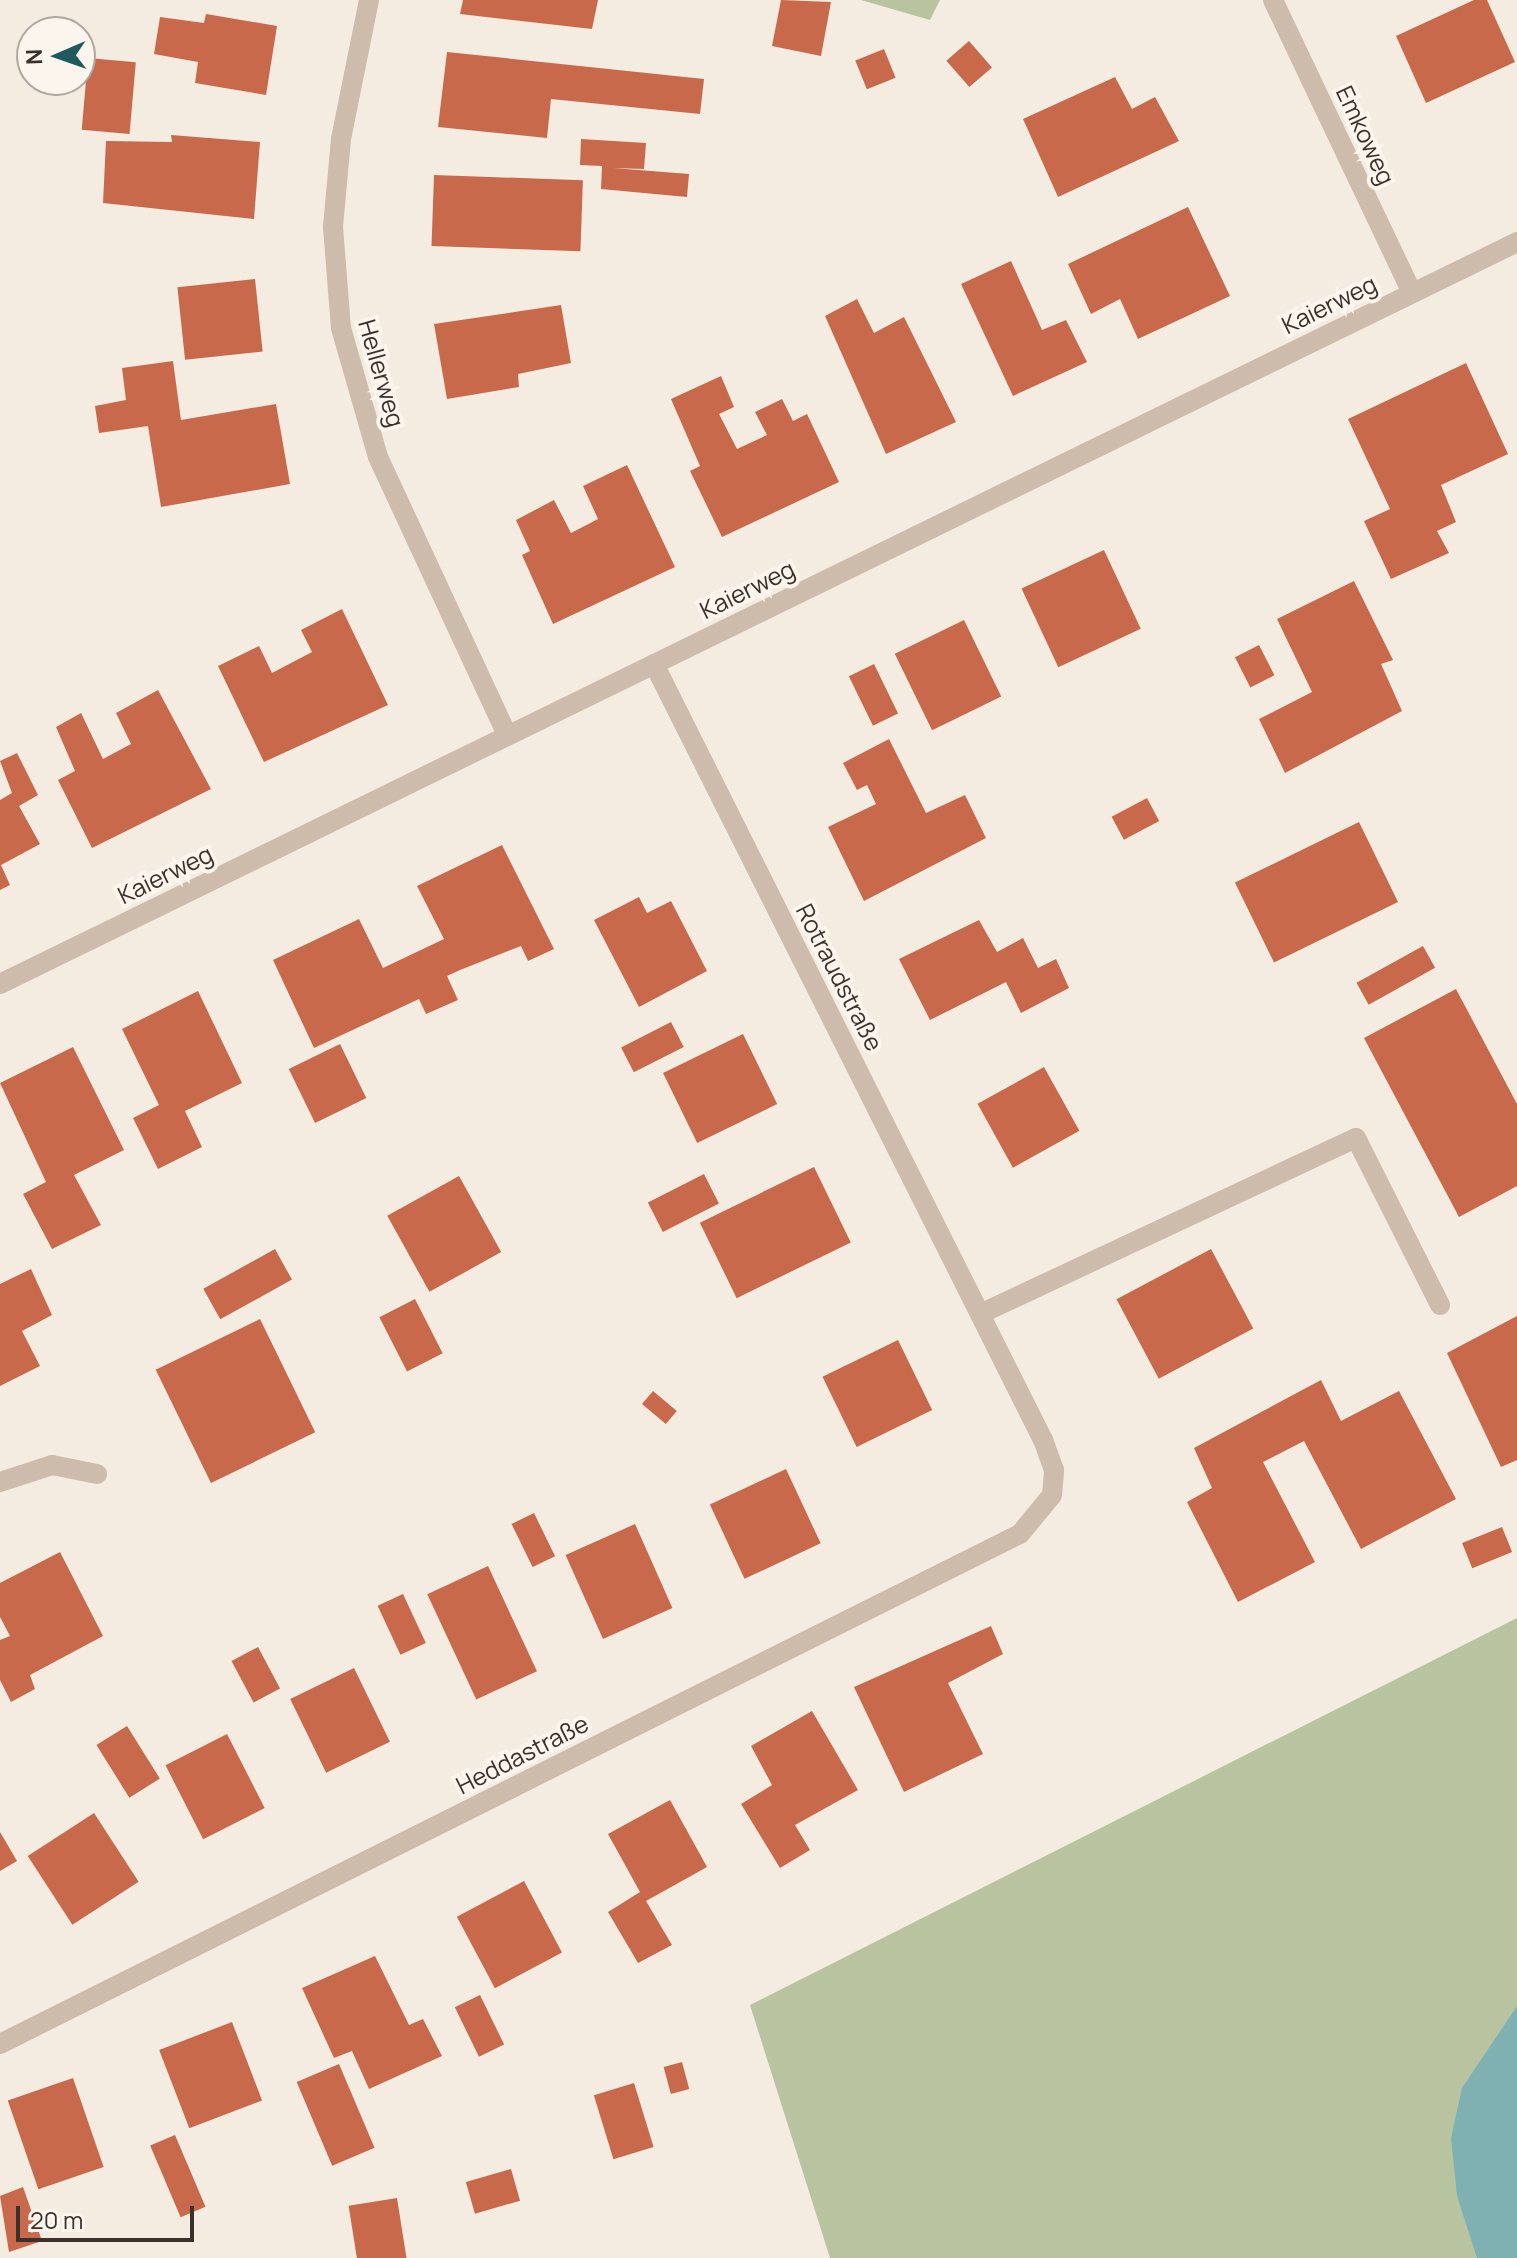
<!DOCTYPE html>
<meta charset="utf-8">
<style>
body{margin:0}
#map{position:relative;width:1517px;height:2258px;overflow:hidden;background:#f4ebe1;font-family:Manrope,sans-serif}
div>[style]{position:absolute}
.green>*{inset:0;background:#b8c4a0}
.water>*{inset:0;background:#7fb0b2}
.building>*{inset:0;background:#c8694b;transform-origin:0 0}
.street>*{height:20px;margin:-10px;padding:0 10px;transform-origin:10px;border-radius:10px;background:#cdbbac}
span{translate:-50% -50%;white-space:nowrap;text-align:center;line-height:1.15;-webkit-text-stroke:8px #fbf5ee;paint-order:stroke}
.street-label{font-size:24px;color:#3b302b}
.north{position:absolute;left:16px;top:16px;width:80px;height:80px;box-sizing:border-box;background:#fbf5ee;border:2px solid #aea6a0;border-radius:50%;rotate:268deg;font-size:22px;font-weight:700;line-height:32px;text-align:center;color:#3b302b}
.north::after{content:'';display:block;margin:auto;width:28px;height:36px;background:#1f5a5e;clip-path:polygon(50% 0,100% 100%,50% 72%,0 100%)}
.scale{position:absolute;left:16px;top:2206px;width:178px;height:36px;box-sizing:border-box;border:4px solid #3b302b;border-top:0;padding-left:10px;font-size:24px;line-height:28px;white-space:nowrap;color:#3b302b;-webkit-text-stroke:6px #fbf5ee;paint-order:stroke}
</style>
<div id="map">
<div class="green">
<i style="clip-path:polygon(861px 0,940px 0,930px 20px)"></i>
<i style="clip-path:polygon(1517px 1618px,1517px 2258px,830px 2258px,750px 2005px)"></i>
</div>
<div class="water">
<i style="clip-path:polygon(1517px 2006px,1517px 2258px,1477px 2258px,1457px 2196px,1451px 2138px,1462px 2088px)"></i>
</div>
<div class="building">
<i style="clip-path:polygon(463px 0,598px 0,592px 29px,460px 14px)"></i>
<i style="clip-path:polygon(781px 0,831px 2px,821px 56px,772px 46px)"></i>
<i style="clip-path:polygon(1474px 0,1487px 0,1515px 62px,1426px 103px,1396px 36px)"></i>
<i style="clip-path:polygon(206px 14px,277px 26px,266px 95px,195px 83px,198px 62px,154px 54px,160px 17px,204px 23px)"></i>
<i style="left:969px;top:41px;width:35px;height:30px;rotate:49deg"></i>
<i style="left:884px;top:49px;width:31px;height:31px;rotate:68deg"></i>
<i style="clip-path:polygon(447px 52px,704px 79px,700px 114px,551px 99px,547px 138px,438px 127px)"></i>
<i style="left:88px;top:58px;width:48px;height:72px;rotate:5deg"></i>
<i style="clip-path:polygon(1115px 77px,1132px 109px,1155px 97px,1179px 141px,1058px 197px,1023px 119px)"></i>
<i style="clip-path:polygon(171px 135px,260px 142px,254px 219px,103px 203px,106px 141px,172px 142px)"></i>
<i style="clip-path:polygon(581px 139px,646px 143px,644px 169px,613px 168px,689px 174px,687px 197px,601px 189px,602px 166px,580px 165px)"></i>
<i style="left:434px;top:175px;width:149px;height:71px;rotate:2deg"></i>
<i style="clip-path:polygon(1188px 207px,1230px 296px,1138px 339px,1120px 299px,1091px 314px,1068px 264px)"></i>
<i style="clip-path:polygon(1011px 261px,1042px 330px,1066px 320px,1087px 362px,1013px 396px,961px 284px)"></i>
<i style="left:255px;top:279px;width:73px;height:78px;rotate:84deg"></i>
<i style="clip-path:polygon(857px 299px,874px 333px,904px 317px,956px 422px,886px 454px,825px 316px)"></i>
<i style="clip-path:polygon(561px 305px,571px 363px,518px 374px,519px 387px,447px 399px,434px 324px)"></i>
<i style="clip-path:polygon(173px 361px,181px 420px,276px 404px,290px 484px,161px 507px,148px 426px,99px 433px,95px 406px,126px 400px,122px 368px)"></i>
<i style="clip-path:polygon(1466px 363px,1508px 454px,1441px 485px,1456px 522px,1437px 531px,1449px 553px,1391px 579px,1364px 521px,1390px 509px,1348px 419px)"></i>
<i style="clip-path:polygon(721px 376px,734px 407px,719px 414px,737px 449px,767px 435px,755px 412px,782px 399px,793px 421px,807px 414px,839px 482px,722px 537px,690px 471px,700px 466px,671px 399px)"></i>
<i style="clip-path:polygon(627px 465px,675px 567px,553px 624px,522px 555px,530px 551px,516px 520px,554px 500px,571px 533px,598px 519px,583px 486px)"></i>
<i style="left:1104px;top:550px;width:87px;height:91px;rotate:65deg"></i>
<i style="clip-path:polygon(1354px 581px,1393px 660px,1381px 664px,1402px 711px,1285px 773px,1259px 719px,1312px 692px,1277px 619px)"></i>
<i style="clip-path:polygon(342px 609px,388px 705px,264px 762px,218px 666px,259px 646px,272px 673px,312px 652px,301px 630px)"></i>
<i style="left:964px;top:620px;width:85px;height:77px;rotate:64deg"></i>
<i style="left:1259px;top:645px;width:34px;height:27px;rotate:63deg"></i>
<i style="left:874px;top:664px;width:55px;height:28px;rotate:64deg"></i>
<i style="clip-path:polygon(158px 690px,211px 789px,92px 848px,58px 780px,75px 771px,56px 727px,81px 713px,103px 759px,131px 744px,116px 713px)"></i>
<i style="clip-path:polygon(889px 739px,926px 813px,965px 795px,986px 838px,864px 901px,828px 827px,876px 804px,867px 785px,857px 790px,843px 763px)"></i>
<i style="clip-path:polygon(17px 753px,38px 795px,19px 806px,40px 844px,1px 865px,10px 885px,0 890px,0 800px,12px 793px,0 761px)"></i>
<i style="left:1147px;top:798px;width:26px;height:40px;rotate:62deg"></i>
<i style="left:1359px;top:822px;width:89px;height:138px;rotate:64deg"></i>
<i style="clip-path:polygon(502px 845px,554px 949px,528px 961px,521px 946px,460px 970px,447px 976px,458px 1000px,426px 1014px,419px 999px,314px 1048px,273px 960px,359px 919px,383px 968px,444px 939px,417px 886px)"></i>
<i style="clip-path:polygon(639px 897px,647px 913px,671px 901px,707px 971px,639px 1007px,594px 920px)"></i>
<i style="clip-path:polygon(979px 920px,997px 952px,1023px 938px,1038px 968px,1056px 959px,1069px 988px,1021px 1013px,1006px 982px,930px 1020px,899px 959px)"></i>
<i style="left:1423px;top:946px;width:25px;height:76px;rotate:61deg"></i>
<i style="clip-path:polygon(1456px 989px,1517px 1104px,1517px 1186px,1459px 1217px,1364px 1038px)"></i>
<i style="clip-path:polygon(198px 991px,242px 1083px,185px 1111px,202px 1147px,158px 1169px,133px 1118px,159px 1105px,122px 1029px)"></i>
<i style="left:671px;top:1022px;width:28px;height:56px;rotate:63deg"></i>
<i style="left:743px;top:1034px;width:78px;height:89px;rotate:64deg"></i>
<i style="left:340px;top:1044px;width:60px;height:57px;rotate:64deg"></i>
<i style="clip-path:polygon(73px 1047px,124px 1150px,74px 1175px,101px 1225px,52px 1249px,23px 1194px,46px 1182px,0 1083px)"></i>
<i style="left:1044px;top:1067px;width:73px;height:76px;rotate:61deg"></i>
<i style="left:814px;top:1167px;width:84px;height:127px;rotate:64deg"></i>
<i style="left:704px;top:1174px;width:33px;height:63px;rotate:63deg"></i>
<i style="left:459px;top:1176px;width:87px;height:82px;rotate:61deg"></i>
<i style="left:275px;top:1249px;width:35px;height:82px;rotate:61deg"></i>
<i style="left:1211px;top:1249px;width:90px;height:107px;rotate:62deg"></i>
<i style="clip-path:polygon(31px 1269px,52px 1315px,22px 1331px,40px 1366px,0 1386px,0 1284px)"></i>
<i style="left:415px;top:1299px;width:61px;height:40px;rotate:63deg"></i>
<i style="clip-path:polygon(1517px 1316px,1517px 1460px,1501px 1467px,1447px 1353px)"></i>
<i style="left:260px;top:1319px;width:126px;height:116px;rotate:64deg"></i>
<i style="left:898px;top:1340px;width:78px;height:84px;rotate:64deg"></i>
<i style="clip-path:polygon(1321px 1380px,1341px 1421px,1399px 1391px,1456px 1499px,1361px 1549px,1304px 1441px,1263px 1462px,1315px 1562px,1238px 1602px,1187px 1502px,1212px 1488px,1194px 1448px)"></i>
<i style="left:653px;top:1391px;width:31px;height:17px;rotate:40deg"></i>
<i style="left:786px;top:1469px;width:82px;height:84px;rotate:65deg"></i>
<i style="left:534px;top:1513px;width:48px;height:25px;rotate:64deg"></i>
<i style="left:635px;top:1524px;width:92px;height:76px;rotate:66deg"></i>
<i style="left:1502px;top:1527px;width:27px;height:43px;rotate:68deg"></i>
<i style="clip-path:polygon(60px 1552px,103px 1636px,30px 1675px,35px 1689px,11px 1702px,0 1680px,0 1640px,10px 1636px,0 1617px,0 1583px)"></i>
<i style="left:488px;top:1566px;width:116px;height:67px;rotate:65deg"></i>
<i style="left:403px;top:1594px;width:54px;height:28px;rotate:65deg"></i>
<i style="clip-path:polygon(991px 1626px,1003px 1654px,948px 1683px,983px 1754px,904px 1792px,854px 1687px)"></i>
<i style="left:258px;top:1647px;width:47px;height:30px;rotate:62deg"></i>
<i style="left:354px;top:1668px;width:82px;height:71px;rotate:64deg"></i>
<i style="clip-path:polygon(812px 1711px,858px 1790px,795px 1825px,810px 1850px,780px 1868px,741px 1804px,772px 1785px,751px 1746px)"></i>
<i style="left:127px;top:1726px;width:62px;height:36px;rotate:58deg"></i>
<i style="left:227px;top:1734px;width:83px;height:69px;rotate:63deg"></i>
<i style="clip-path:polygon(670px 1800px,707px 1867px,646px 1901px,672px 1945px,638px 1963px,608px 1912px,640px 1892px,608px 1834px)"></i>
<i style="left:94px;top:1813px;width:82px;height:79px;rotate:57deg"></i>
<i style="clip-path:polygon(0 1832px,17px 1861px,0 1871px)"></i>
<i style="left:524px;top:1881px;width:81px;height:76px;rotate:62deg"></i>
<i style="clip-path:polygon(375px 1956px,409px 2025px,423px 2019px,442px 2056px,369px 2089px,352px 2051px,334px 2058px,302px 1988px)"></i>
<i style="left:480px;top:1995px;width:55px;height:28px;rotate:64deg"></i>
<i style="left:232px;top:2022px;width:84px;height:78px;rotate:69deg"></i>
<i style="left:682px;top:2062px;width:28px;height:19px;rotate:75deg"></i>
<i style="left:339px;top:2064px;width:91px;height:46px;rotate:67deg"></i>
<i style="left:73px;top:2078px;width:94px;height:69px;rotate:71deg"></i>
<i style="left:634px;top:2083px;width:67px;height:42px;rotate:73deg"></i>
<i style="left:175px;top:2135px;width:78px;height:27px;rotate:67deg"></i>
<i style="left:511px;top:2169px;width:33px;height:47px;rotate:74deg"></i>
<i style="clip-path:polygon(23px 2187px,42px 2241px,9px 2252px,0 2196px)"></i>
<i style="left:397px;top:2198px;width:61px;height:49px;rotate:81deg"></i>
</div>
<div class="street">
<i style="left:369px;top:0;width:142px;rotate:101.4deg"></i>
<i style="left:341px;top:139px;width:88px;rotate:95.2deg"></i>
<i style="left:333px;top:227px;width:101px;rotate:85.5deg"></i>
<i style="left:341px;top:328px;width:134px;rotate:74deg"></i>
<i style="left:378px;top:457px;width:306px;rotate:65.1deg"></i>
<i style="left:1273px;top:0;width:324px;rotate:64.6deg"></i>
<i style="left:0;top:984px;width:1689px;rotate:-26.06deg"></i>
<i style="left:980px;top:1314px;width:415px;rotate:-25.1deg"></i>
<i style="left:1356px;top:1138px;width:187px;rotate:63.3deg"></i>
<i style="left:0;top:1482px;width:55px;rotate:-18.1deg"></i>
<i style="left:52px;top:1465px;width:46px;rotate:11.3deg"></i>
<i style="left:0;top:2044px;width:1140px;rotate:-26.57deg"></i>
<i style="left:1020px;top:1534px;width:50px;rotate:-50.6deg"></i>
<i style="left:1052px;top:1495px;width:25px;rotate:-85deg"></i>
<i style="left:1054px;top:1470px;width:32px;rotate:-110deg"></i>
<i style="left:1043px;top:1440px;width:868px;rotate:-116.62deg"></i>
</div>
<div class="street-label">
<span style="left:1366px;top:135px;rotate:65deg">Emkoweg</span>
<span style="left:1329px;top:304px;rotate:-26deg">Kaierweg</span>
<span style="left:382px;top:373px;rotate:74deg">Hellerweg</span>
<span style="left:747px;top:589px;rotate:-26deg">Kaierweg</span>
<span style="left:165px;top:874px;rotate:-26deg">Kaierweg</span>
<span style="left:840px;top:977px;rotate:63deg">Rotraudstraße</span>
<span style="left:522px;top:1754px;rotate:-27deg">Heddastraße</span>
</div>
<div class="north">N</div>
<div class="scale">20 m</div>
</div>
